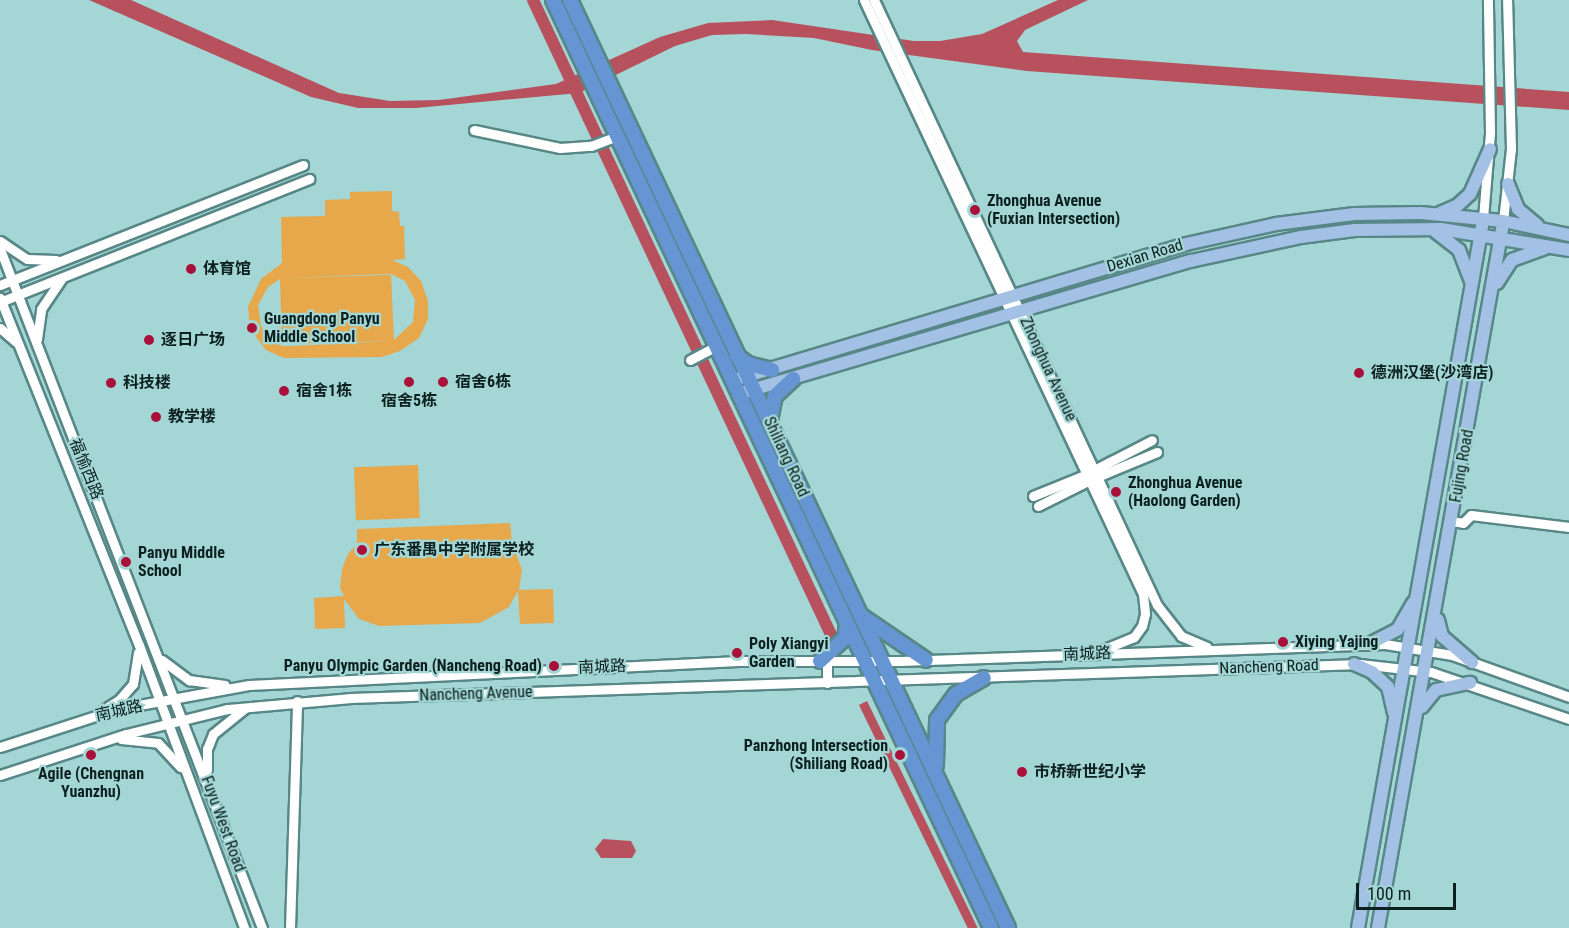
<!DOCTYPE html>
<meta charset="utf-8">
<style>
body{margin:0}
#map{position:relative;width:1569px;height:928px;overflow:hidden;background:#a3d6d5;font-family:"Roboto Condensed","Noto Sans SC",sans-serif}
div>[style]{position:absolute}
.green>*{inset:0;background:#e6a84b;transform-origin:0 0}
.water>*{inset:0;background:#b8515e;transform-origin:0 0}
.river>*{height:12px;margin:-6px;padding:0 6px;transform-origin:6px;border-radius:6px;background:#b8515e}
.roads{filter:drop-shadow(2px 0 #578786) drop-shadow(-2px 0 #578786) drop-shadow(0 2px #578786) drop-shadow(0 -2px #578786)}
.minor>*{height:9px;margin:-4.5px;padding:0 4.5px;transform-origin:4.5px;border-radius:4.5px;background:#fff}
.major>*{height:12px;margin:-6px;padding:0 6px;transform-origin:6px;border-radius:6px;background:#a3c0e5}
.highway>*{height:14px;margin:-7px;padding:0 7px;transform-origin:7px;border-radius:7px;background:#6596d3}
.dots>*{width:16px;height:16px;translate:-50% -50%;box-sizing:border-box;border:3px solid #a3d6d5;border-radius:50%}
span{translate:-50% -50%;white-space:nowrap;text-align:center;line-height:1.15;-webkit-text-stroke:4.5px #a3d6d5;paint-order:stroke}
.poi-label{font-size:16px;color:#0c2020;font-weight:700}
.left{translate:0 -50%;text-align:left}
.right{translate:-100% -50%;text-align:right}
.street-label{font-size:16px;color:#0c2020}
.scale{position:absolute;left:1356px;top:883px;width:100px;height:27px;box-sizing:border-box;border:3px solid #0c2020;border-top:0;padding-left:8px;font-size:18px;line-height:21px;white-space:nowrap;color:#0c2020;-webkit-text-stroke:4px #a3d6d5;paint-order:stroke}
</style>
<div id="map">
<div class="green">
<i style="clip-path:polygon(evenodd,392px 191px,392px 211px,399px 212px,400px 226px,404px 226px,405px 259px,392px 260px,408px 267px,421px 281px,428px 301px,428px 319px,419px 338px,400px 351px,382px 357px,284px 358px,266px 350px,250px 329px,248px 307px,261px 279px,282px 263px,281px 217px,325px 216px,325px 200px,350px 199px,350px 192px,392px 191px,391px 274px,405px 281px,415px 300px,413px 322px,394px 340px,391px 275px,285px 278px,391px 274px,392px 191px,280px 279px,282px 344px,391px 341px,292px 346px,282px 346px,273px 341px,261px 326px,258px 305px,268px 287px,280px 279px)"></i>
<i style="left:418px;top:465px;width:53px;height:64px;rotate:88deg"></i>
<i style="clip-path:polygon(510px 523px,512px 542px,522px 570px,519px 590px,553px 589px,554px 623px,520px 624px,518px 591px,509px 607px,480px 623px,379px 626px,359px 619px,344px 599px,345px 628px,315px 629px,314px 598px,344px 596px,340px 588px,342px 569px,348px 554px,357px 544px,357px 529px)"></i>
</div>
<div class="water">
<i style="clip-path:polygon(89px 0,131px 0,339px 93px,390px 101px,439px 100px,556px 84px,660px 37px,708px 23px,772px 20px,914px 41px,940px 41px,982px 34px,1058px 0,1088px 0,1025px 30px,1017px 41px,1023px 52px,1569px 92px,1569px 110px,1027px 71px,872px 50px,814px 38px,745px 34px,712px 35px,675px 46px,579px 93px,416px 108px,358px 108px,311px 97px)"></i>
<i style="left:867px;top:701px;width:252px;height:9px;rotate:64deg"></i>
<i style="clip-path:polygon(603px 839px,631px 841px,636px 851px,632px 858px,601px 858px,595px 849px)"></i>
</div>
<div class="river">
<i style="left:533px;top:0;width:706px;rotate:64.85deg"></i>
</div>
<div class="roads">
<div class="minor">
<i style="left:864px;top:0;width:656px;rotate:64.84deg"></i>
<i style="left:1143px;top:594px;width:20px;rotate:84deg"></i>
<i style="left:1145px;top:614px;width:12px;rotate:104deg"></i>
<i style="left:1142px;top:626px;width:14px;rotate:126deg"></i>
<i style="left:1134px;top:637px;width:35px;rotate:158deg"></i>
<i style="left:874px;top:0;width:668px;rotate:64.93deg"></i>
<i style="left:1157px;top:605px;width:39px;rotate:52deg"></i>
<i style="left:1181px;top:636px;width:28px;rotate:23deg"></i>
<i style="left:474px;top:130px;width:88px;rotate:11.8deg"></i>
<i style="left:560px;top:148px;width:31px;rotate:-4deg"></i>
<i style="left:591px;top:146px;width:28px;rotate:-21deg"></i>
<i style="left:1483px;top:218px;width:86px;rotate:-85.3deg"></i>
<i style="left:1490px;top:132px;width:132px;rotate:-90.9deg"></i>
<i style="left:1503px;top:221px;width:72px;rotate:-83.7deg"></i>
<i style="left:1511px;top:149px;width:149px;rotate:-91.5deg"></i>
<i style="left:0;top:241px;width:32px;rotate:34deg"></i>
<i style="left:27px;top:259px;width:29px;rotate:2deg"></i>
<i style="left:0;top:249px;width:728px;rotate:68.9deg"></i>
<i style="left:0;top:285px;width:326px;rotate:-21.6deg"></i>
<i style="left:0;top:298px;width:374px;rotate:68.2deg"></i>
<i style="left:139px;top:645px;width:302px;rotate:69.6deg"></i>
<i style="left:0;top:302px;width:333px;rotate:-21.7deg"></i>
<i style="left:0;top:328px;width:21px;rotate:41deg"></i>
<i style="left:37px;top:339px;width:30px;rotate:-82deg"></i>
<i style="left:41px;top:309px;width:36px;rotate:-56deg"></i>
<i style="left:690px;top:360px;width:30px;rotate:-28deg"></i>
<i style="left:1094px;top:470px;width:65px;rotate:-27.3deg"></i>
<i style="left:1097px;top:477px;width:65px;rotate:-22.6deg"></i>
<i style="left:1033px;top:496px;width:56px;rotate:-22deg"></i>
<i style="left:1038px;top:506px;width:56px;rotate:-26.6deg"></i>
<i style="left:1452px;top:521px;width:11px;rotate:10deg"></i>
<i style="left:1463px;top:523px;width:11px;rotate:-45deg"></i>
<i style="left:1471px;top:515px;width:99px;rotate:7deg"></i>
<i style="left:162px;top:660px;width:34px;rotate:37deg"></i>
<i style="left:189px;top:680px;width:36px;rotate:8deg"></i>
<i style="left:827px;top:661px;width:22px;rotate:90deg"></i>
<i style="left:103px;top:710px;width:19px;rotate:-32deg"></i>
<i style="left:119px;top:700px;width:21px;rotate:-49deg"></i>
<i style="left:133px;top:684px;width:32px;rotate:-81deg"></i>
<i style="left:121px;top:739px;width:37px;rotate:6deg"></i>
<i style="left:158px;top:743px;width:33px;rotate:47deg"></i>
<i style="left:0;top:747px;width:123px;rotate:-18deg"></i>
<i style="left:117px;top:709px;width:134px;rotate:-10.3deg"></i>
<i style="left:249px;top:685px;width:495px;rotate:-2.8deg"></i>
<i style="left:743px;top:661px;width:157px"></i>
<i style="left:900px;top:661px;width:485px;rotate:-2deg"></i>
<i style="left:1385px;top:644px;width:68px;rotate:9.3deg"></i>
<i style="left:1452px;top:655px;width:124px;rotate:19.7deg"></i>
<i style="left:207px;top:770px;width:21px;rotate:-90deg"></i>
<i style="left:207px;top:749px;width:16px;rotate:-68deg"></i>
<i style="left:213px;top:734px;width:41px;rotate:-39.1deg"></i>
<i style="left:0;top:775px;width:133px;rotate:-18deg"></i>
<i style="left:126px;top:734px;width:104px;rotate:-13.9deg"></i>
<i style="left:227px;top:709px;width:123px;rotate:-5.1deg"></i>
<i style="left:350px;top:698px;width:1011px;rotate:-1.93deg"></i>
<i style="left:1360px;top:664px;width:71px;rotate:6.4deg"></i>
<i style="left:1431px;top:672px;width:146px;rotate:18.8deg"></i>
<i style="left:290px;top:928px;width:227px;rotate:-88.2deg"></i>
</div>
<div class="major">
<i style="left:1508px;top:184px;width:27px;rotate:68deg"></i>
<i style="left:1518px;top:209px;width:25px;rotate:40deg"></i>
<i style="left:1440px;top:213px;width:20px;rotate:-24deg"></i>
<i style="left:1458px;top:205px;width:16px;rotate:-43deg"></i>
<i style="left:1470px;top:194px;width:49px;rotate:-66deg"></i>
<i style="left:1436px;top:232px;width:29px;rotate:38deg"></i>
<i style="left:1459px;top:250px;width:33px;rotate:69deg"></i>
<i style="left:1497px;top:283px;width:27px;rotate:-57deg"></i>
<i style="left:1512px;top:260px;width:35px;rotate:-20deg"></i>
<i style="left:740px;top:378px;width:466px;rotate:-16.7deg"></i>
<i style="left:1186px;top:244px;width:92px;rotate:-12.5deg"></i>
<i style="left:1276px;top:224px;width:79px;rotate:-7.3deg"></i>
<i style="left:1354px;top:214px;width:67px;rotate:-0.9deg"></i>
<i style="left:1421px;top:213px;width:82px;rotate:5.6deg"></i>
<i style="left:1503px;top:221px;width:67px;rotate:12deg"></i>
<i style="left:738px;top:394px;width:472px;rotate:-16.4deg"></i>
<i style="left:1191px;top:261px;width:113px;rotate:-12.3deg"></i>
<i style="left:1301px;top:237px;width:54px;rotate:-7.4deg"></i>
<i style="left:1355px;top:230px;width:86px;rotate:-0.7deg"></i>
<i style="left:1441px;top:229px;width:130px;rotate:9.3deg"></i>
<i style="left:1438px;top:620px;width:16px;rotate:76deg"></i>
<i style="left:1442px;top:636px;width:40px;rotate:41deg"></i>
<i style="left:1371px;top:643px;width:30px;rotate:-27deg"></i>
<i style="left:1398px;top:629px;width:30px;rotate:-60deg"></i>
<i style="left:1354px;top:664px;width:20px;rotate:24deg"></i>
<i style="left:1372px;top:672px;width:22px;rotate:43deg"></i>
<i style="left:1388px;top:687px;width:26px;rotate:77deg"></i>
<i style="left:1422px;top:707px;width:22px;rotate:-51deg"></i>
<i style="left:1436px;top:690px;width:35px;rotate:-12deg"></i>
<i style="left:1358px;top:928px;width:713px;rotate:-79.98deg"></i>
<i style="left:1378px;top:928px;width:710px;rotate:-79.94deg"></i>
</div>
<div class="highway">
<i style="left:553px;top:0;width:1026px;rotate:64.73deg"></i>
<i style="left:570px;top:0;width:1026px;rotate:64.73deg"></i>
<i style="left:737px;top:356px;width:14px;rotate:36deg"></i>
<i style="left:748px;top:364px;width:25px;rotate:14deg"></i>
<i style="left:770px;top:421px;width:25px;rotate:-79deg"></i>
<i style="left:775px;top:396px;width:25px;rotate:-43deg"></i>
<i style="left:863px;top:617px;width:76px;rotate:34.3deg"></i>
<i style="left:820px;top:661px;width:34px;rotate:-43deg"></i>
<i style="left:845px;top:638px;width:14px;rotate:-82deg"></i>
<i style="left:936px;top:765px;width:45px;rotate:-88.7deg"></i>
<i style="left:937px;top:720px;width:32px;rotate:-54deg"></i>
<i style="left:956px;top:694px;width:32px;rotate:-30deg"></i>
</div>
</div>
<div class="dots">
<i style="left:975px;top:210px;background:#a9113a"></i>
<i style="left:191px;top:269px;background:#a9113a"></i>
<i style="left:252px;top:328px;background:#a9113a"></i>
<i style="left:149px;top:340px;background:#a9113a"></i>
<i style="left:1359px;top:373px;background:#a9113a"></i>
<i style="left:409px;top:382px;background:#a9113a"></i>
<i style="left:443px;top:382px;background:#a9113a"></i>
<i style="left:111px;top:383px;background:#a9113a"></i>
<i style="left:284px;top:391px;background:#a9113a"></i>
<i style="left:156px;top:417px;background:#a9113a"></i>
<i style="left:1116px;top:492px;background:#a9113a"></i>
<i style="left:362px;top:550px;background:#a9113a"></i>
<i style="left:126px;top:562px;background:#a9113a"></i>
<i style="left:1283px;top:642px;background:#a9113a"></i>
<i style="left:737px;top:653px;background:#a9113a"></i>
<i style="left:554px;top:666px;background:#a9113a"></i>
<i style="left:91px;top:755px;background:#a9113a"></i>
<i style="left:900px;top:755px;background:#a9113a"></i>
<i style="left:1022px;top:772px;background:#a9113a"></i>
</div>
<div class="poi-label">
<span class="left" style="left:987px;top:210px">Zhonghua Avenue<br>(Fuxian Intersection)</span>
<span class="left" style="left:203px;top:269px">体育馆</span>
<span class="left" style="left:264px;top:328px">Guangdong Panyu<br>Middle School</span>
<span class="left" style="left:161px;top:340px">逐日广场</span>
<span class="left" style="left:1371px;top:373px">德洲汉堡(沙湾店)</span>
<span class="left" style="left:455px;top:382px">宿舍6栋</span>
<span class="left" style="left:123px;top:383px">科技楼</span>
<span class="left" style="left:296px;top:391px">宿舍1栋</span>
<span style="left:409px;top:401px">宿舍5栋</span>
<span class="left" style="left:168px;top:417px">教学楼</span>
<span class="left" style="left:1128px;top:492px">Zhonghua Avenue<br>(Haolong Garden)</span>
<span class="left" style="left:374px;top:550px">广东番禺中学附属学校</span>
<span class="left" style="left:138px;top:562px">Panyu Middle<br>School</span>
<span class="left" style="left:1295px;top:642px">Xiying Yajing</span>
<span class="left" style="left:749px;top:653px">Poly Xiangyi<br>Garden</span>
<span class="right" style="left:542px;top:666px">Panyu Olympic Garden (Nancheng Road)</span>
<span class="right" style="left:888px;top:755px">Panzhong Intersection<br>(Shiliang Road)</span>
<span class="left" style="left:1034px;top:772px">市桥新世纪小学</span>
<span style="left:91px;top:783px">Agile (Chengnan<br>Yuanzhu)</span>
</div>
<div class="street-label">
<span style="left:1145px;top:256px;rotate:-17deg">Dexian Road</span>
<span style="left:1048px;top:369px;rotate:65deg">Zhonghua Avenue</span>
<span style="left:786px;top:457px;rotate:65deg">Shiliang Road</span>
<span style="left:1462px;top:466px;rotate:-80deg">Fujing Road</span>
<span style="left:86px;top:469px;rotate:68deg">福愉西路</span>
<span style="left:1087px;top:654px;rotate:-2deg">南城路</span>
<span style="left:602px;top:667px;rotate:-2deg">南城路</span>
<span style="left:1269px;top:667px;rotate:-2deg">Nancheng Road</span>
<span style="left:476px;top:694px;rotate:-2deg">Nancheng Avenue</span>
<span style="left:119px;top:711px;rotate:-13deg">南城路</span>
<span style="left:223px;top:824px;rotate:70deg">Fuyu West Road</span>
</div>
<div class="scale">100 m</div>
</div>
